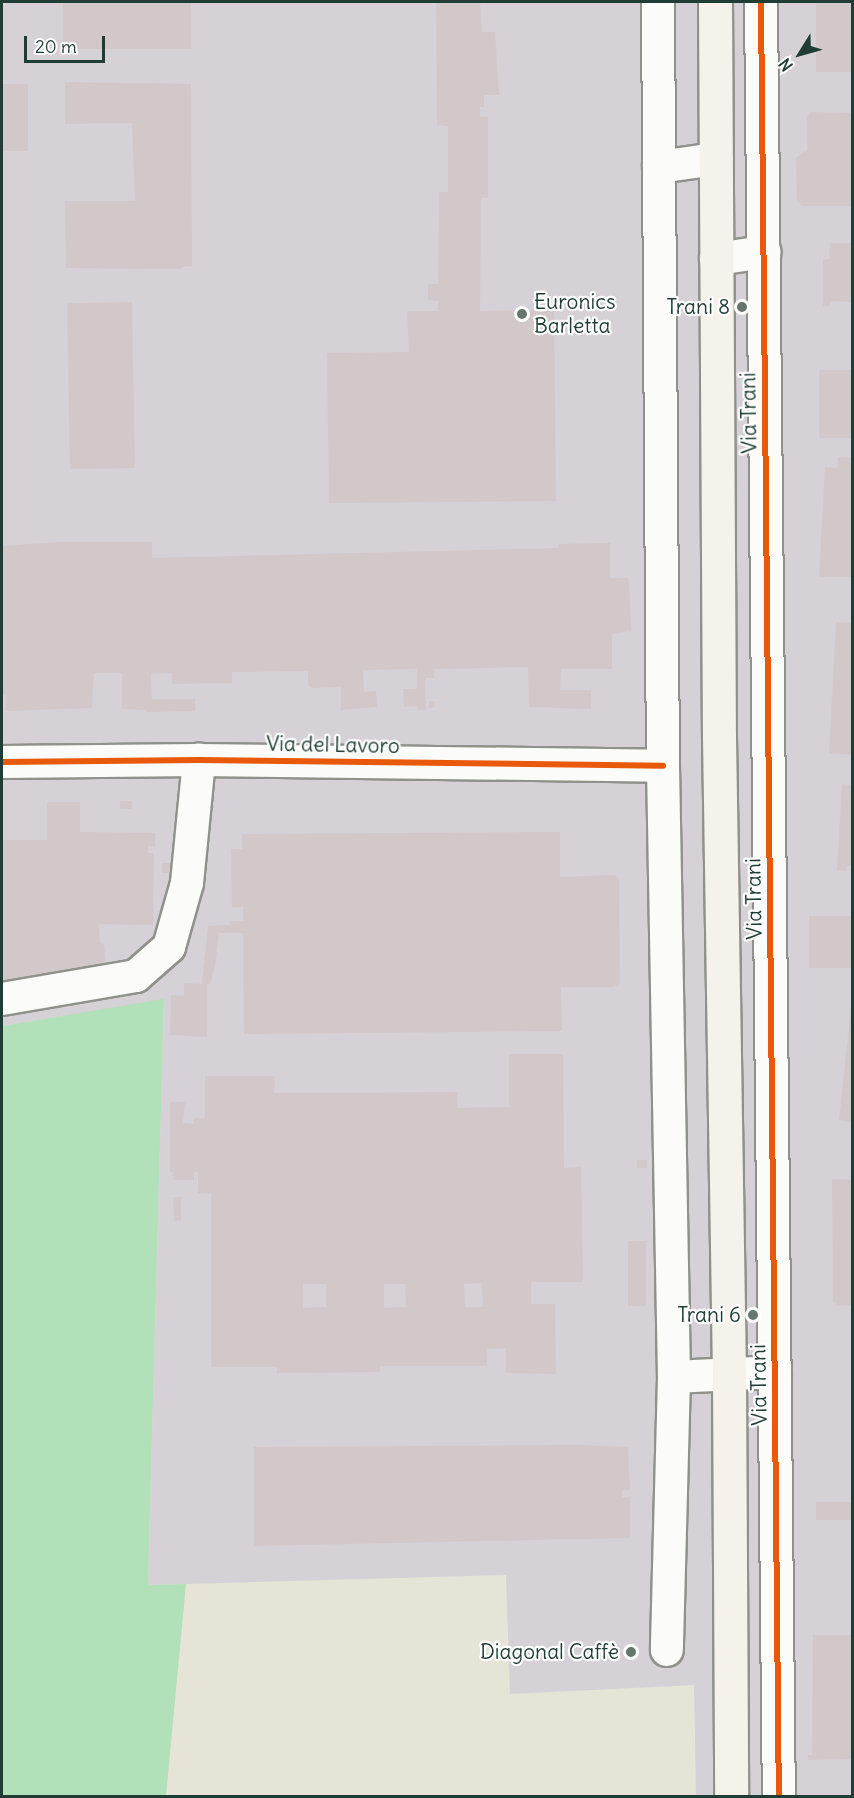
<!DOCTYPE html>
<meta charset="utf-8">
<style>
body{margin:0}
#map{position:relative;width:854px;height:1798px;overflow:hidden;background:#e6e4d6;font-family:Delius,sans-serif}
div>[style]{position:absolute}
.industrial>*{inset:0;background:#d6d0d7}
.green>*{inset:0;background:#b2e0b8}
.building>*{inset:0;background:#d2c8c9;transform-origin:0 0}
.roads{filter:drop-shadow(2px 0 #8e928a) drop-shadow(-2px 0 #8e928a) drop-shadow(0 2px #8e928a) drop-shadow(0 -2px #8e928a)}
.minor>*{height:32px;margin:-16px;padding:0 16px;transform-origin:16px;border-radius:16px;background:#fbfbf9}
.secondary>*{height:33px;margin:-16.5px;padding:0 16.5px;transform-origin:16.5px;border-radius:16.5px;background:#f5f2eb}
.cycleway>*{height:6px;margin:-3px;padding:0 3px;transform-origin:3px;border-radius:3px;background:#e8590c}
.dots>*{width:16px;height:16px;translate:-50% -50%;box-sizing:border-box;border:3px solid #fff;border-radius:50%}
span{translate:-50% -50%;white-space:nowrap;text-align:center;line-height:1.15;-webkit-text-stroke:4.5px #fff;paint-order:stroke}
.poi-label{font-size:21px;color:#1f3d34}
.left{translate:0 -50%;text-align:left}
.right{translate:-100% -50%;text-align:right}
.street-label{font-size:21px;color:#1f3d34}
.frame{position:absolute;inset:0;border:3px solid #1f3d34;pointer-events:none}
.north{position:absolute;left:770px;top:24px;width:60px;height:60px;-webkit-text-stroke:4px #fff;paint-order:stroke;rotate:233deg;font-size:16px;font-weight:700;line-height:24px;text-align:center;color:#1f3d34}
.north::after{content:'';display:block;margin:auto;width:21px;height:27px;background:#1f3d34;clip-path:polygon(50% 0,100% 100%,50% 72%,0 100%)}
.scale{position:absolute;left:24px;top:36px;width:81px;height:27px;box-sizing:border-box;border:3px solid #1f3d34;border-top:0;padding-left:8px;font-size:18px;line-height:21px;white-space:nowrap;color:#1f3d34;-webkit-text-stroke:4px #fff;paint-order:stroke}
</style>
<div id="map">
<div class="industrial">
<i style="clip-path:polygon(2px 2px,852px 2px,852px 1796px,696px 1796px,694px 1685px,510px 1694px,506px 1575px,148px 1585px,164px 1000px,2px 1026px)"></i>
</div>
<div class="green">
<i style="clip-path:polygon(164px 999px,148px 1585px,186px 1584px,166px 1796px,2px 1796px,2px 1026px)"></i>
</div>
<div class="building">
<i style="left:63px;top:2px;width:128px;height:47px"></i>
<i style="clip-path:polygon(436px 2px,480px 2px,482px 32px,495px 32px,499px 95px,484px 95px,484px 107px,480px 107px,480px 117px,488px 117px,488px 198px,481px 198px,480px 311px,554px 310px,556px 501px,329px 503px,327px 353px,409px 352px,407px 311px,438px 311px,438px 301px,428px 300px,428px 284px,438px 284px,439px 192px,448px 192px,448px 126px,437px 125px)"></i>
<i style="left:816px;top:2px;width:36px;height:70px"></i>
<i style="clip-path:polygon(65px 82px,191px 84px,192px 266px,181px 267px,181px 269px,66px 268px,65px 201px,135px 201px,132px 123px,65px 124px)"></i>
<i style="left:2px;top:84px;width:26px;height:67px"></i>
<i style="clip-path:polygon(811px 112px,852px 113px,852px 206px,802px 206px,797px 202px,796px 158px,807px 150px,807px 117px)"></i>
<i style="clip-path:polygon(830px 243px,852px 243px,852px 302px,830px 301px,830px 306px,823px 306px,823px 260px,829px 259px)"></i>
<i style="left:132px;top:302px;width:166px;height:65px;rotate:89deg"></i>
<i style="left:819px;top:370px;width:33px;height:68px"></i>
<i style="clip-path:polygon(838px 457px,852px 458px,852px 577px,819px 577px,825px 467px,837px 468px)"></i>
<i style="clip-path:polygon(58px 542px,152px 542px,152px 558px,558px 548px,559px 544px,610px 543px,610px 578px,627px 578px,629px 581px,631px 631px,612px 634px,612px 669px,561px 669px,560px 690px,591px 690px,591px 709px,529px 707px,528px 667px,435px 669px,434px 678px,425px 678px,426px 709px,418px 710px,417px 706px,404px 707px,403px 689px,417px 689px,417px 669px,363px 670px,364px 692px,376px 691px,377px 707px,341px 710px,341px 687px,312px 688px,308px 686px,308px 671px,232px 672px,232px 683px,172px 684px,172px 673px,151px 674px,152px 699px,195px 699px,195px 711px,146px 712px,146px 710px,122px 709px,122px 673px,94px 673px,92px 708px,6px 711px,5px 695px,2px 695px,2px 546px)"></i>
<i style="clip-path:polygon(836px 622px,852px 623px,852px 755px,829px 753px)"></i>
<i style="clip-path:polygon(429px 701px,435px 701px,435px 707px,429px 708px)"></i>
<i style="clip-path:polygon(842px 784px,852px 785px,852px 866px,847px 866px,846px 871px,837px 870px)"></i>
<i style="left:120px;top:801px;width:12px;height:8px"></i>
<i style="clip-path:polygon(47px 802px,80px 802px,80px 832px,155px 833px,155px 846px,148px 846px,148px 853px,154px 853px,153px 925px,99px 924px,100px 943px,104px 944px,106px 965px,2px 982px,2px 840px,47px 840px)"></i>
<i style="clip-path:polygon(560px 832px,560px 877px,616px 875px,619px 879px,620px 983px,613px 987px,561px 987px,562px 1031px,244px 1034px,243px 933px,219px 933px,215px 966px,210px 984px,207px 984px,207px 1037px,170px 1035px,171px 995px,184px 996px,184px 983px,202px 984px,208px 926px,229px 925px,229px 921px,243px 921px,243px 907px,232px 907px,231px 849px,242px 849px,242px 834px)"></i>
<i style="left:162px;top:863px;width:8px;height:10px"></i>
<i style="left:852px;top:916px;width:52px;height:43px;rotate:90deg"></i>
<i style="clip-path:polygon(851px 1007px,852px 1007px,852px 1122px,839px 1120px)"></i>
<i style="clip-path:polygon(evenodd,509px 1054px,563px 1054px,564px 1168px,581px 1167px,583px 1282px,531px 1282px,531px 1304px,555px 1304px,556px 1374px,506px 1373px,506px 1348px,487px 1349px,487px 1366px,380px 1366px,380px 1372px,277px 1373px,277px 1367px,211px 1367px,211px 1194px,198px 1193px,198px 1172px,194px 1172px,194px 1180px,174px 1180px,173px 1172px,170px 1172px,170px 1102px,185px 1102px,183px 1123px,194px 1124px,194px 1118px,205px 1118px,205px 1076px,275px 1076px,274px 1093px,458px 1092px,457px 1108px,509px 1107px,509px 1054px,482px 1283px,483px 1307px,465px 1307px,464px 1284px,482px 1283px,509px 1054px,303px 1284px,326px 1284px,326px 1307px,303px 1308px,303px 1284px,509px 1054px,384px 1284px,405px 1284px,406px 1307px,384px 1308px,384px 1284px)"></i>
<i style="left:637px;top:1160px;width:10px;height:8px"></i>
<i style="clip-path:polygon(832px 1179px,852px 1180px,852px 1305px,837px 1306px,836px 1303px,833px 1302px)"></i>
<i style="clip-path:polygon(173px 1197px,181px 1197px,181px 1220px,174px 1221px)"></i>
<i style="left:628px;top:1241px;width:18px;height:65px"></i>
<i style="clip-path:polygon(576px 1445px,628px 1447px,630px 1490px,622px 1490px,622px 1498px,630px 1497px,630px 1538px,254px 1546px,254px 1447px)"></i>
<i style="left:852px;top:1502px;width:18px;height:36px;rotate:90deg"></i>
<i style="clip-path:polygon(813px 1635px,852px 1635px,852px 1759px,808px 1760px,808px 1755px,812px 1755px)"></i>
</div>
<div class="roads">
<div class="minor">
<i style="left:658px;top:2px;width:764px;rotate:89.63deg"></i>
<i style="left:663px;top:766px;width:611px;rotate:88.97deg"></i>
<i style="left:674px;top:1377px;width:273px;rotate:91.5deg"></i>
<i style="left:761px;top:2px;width:1794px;rotate:89.43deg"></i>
<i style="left:659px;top:167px;width:58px;rotate:-8deg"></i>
<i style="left:716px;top:259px;width:49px;rotate:-8.3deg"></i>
<i style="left:2px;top:762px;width:197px;rotate:-0.6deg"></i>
<i style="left:199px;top:760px;width:464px;rotate:0.7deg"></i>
<i style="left:2px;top:999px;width:136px;rotate:-9.7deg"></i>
<i style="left:136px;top:976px;width:44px;rotate:-41.3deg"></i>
<i style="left:169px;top:947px;width:66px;rotate:-74.3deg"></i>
<i style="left:187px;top:883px;width:124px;rotate:-84.4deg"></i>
<i style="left:674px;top:1377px;width:101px;rotate:-2.8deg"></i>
</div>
<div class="secondary">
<i style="left:715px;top:2px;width:735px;rotate:89.69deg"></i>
<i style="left:719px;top:737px;width:638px;rotate:89.1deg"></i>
<i style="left:729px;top:1375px;width:421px;rotate:89.7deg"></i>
</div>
</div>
<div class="cycleway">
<i style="left:761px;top:2px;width:1794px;rotate:89.43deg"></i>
<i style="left:2px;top:762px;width:197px;rotate:-0.6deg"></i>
<i style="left:199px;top:760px;width:464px;rotate:0.7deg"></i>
</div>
<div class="dots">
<i style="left:742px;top:307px;background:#65776d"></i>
<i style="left:522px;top:314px;background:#65776d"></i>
<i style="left:753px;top:1315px;background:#65776d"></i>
<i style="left:631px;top:1652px;background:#65776d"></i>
</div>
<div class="poi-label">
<span class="left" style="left:534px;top:314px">Euronics<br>Barletta</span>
<span class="right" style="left:730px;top:307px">Trani 8</span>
<span class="right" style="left:741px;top:1315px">Trani 6</span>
<span class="right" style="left:619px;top:1652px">Diagonal Caffè</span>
</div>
<div class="street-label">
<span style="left:749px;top:413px;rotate:-91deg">Via Trani</span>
<span style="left:333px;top:745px;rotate:1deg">Via del Lavoro</span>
<span style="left:754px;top:899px;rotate:-91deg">Via Trani</span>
<span style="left:759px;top:1385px;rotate:-91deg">Via Trani</span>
</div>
<div class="frame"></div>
<div class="north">N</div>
<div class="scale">20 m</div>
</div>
